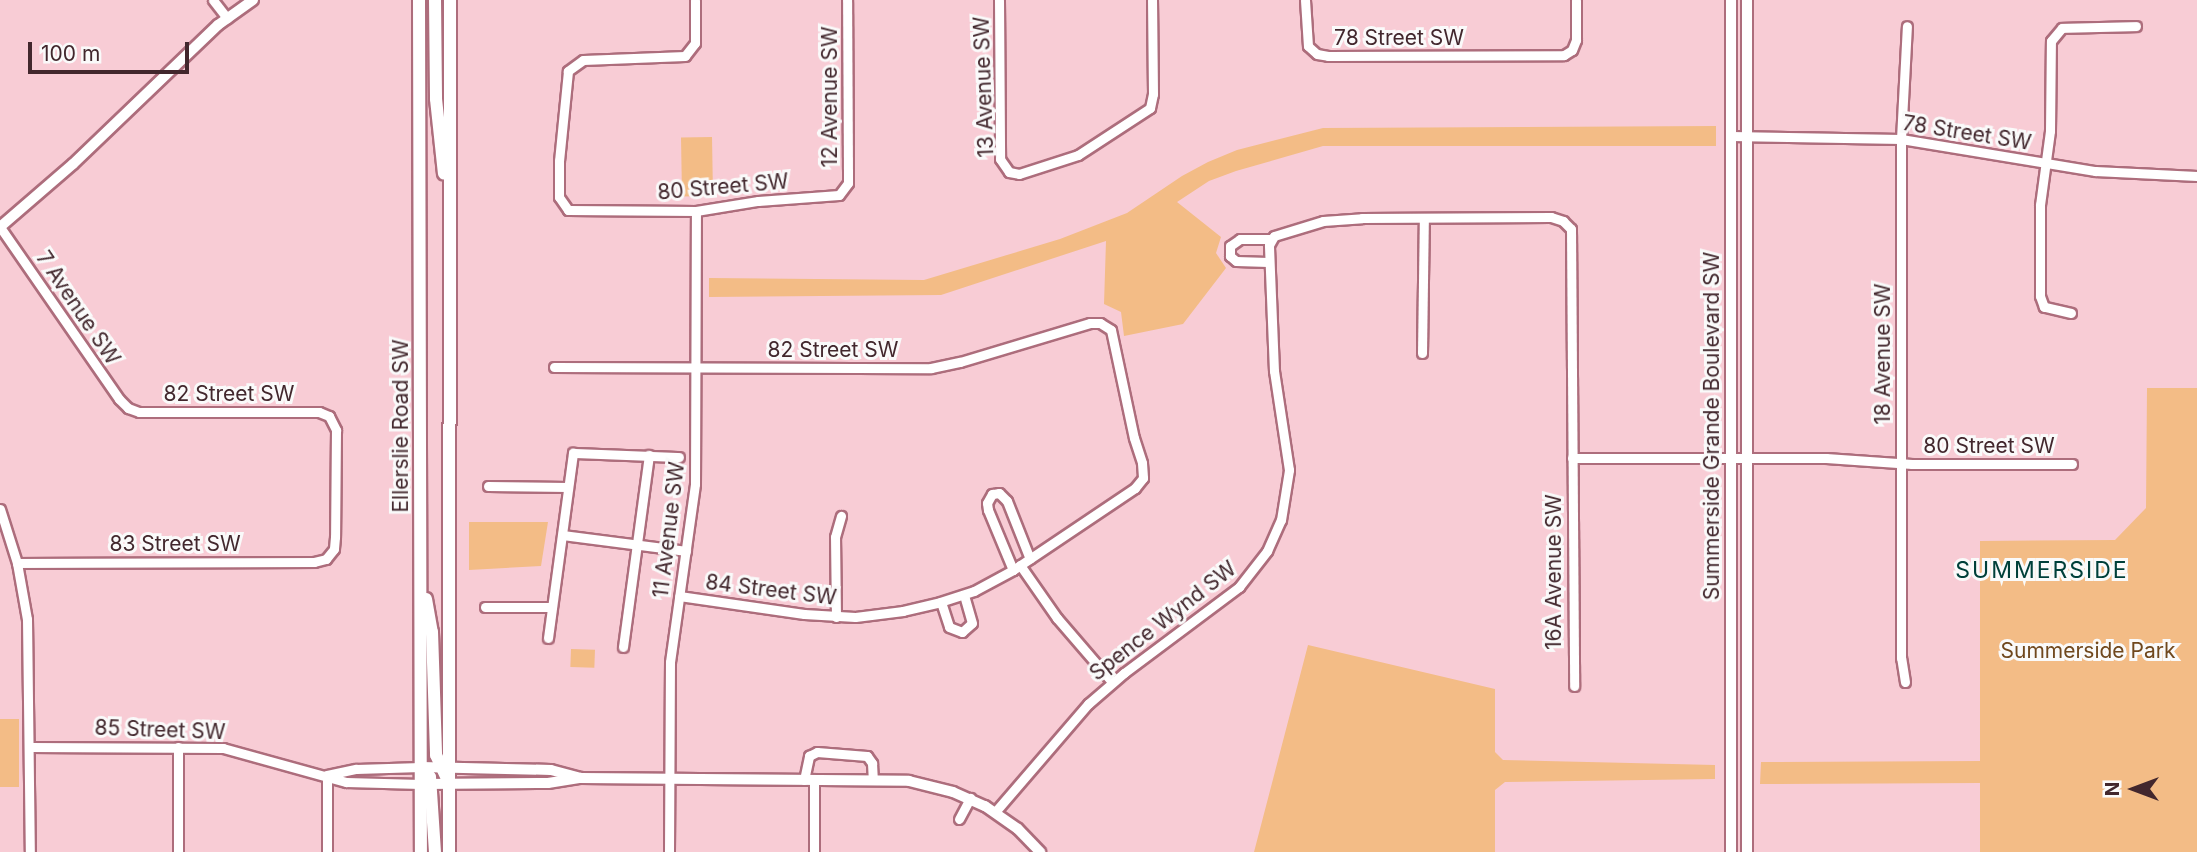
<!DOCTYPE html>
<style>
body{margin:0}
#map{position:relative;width:2197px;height:852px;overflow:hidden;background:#f8ccd5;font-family:Inter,sans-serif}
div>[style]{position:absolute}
.green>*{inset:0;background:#f3bc86;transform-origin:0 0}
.roads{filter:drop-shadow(2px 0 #ad6d7c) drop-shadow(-2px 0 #ad6d7c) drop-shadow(0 2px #ad6d7c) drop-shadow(0 -2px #ad6d7c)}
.minor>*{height:9px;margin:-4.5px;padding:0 4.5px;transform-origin:4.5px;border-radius:4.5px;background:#fff}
.tertiary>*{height:10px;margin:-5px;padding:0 5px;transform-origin:5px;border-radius:5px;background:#fff}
.secondary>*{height:12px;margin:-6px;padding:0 6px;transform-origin:6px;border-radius:6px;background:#fff}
span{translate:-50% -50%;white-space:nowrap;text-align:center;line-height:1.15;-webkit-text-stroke:6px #fafafa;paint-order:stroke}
.street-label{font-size:21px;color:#42272d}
.park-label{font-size:21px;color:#70481d}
.neighbourhood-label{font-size:23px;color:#00403a;letter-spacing:2px}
.north{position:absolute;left:2099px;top:754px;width:70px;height:70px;-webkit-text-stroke:5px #fafafa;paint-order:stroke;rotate:270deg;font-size:19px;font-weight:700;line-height:28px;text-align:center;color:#42272d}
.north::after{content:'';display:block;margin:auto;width:24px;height:32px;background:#42272d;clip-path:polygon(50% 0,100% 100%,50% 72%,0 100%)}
.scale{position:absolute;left:28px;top:42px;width:161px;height:32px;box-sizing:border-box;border:4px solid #42272d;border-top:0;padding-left:9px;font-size:21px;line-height:24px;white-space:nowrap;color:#42272d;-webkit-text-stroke:5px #fafafa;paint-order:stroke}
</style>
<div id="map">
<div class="green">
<i style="clip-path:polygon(1716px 126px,1716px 146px,1323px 146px,1236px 171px,1209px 181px,1177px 202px,1221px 237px,1216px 253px,1226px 268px,1183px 324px,1124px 336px,1121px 312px,1104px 304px,1106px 241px,941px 295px,709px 297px,709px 278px,924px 280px,1060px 239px,1127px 213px,1182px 176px,1208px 162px,1237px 150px,1323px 128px)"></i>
<i style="left:712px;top:137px;width:59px;height:31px;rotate:89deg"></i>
<i style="clip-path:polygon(2147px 388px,2197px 388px,2197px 852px,1980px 852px,1980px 783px,1760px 784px,1761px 762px,1980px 761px,1980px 541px,2115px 540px,2146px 508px)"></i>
<i style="clip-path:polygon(469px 522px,548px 522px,541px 566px,469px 570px)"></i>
<i style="clip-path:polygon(1308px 645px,1495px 689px,1495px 752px,1503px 760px,1715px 765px,1715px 779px,1505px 782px,1495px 790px,1495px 852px,1254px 852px)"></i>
<i style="left:571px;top:649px;width:24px;height:18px;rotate:2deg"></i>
<i style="left:0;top:719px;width:19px;height:68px"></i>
</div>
<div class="roads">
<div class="minor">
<i style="left:213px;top:0;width:23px;rotate:52deg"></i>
<i style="left:695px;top:0;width:43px;rotate:90deg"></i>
<i style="left:695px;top:43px;width:16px;rotate:128deg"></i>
<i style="left:685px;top:56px;width:102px;rotate:177.8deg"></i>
<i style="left:583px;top:60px;width:19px;rotate:144deg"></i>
<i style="left:568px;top:71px;width:90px;rotate:95.7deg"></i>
<i style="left:559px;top:161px;width:36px;rotate:90deg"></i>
<i style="left:559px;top:197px;width:16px;rotate:55deg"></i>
<i style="left:568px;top:210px;width:128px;rotate:0.4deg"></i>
<i style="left:696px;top:211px;width:63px;rotate:-9.2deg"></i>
<i style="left:758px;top:201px;width:81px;rotate:-4.2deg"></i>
<i style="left:839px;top:195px;width:15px;rotate:-53deg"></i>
<i style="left:848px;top:183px;width:8px;rotate:-90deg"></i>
<i style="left:848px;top:175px;width:175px;rotate:-90.3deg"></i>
<i style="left:999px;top:0;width:159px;rotate:89.6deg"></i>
<i style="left:1000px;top:159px;width:16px;rotate:55deg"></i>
<i style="left:1009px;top:172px;width:10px;rotate:11deg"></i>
<i style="left:1019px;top:174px;width:62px;rotate:-17.9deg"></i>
<i style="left:1078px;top:155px;width:86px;rotate:-33.1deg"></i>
<i style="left:1150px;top:108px;width:14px;rotate:-78deg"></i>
<i style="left:1153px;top:94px;width:94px;rotate:-90.6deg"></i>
<i style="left:1305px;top:0;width:46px;rotate:86.3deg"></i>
<i style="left:1308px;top:46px;width:12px;rotate:42deg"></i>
<i style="left:1317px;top:54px;width:11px;rotate:10deg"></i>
<i style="left:1328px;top:56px;width:236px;rotate:-0.2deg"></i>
<i style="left:1564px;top:55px;width:9px;rotate:-32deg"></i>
<i style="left:1572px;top:50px;width:11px;rotate:-68deg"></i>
<i style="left:1576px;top:40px;width:40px;rotate:-90deg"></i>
<i style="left:1731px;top:136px;width:170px;rotate:1deg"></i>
<i style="left:1901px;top:139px;width:197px;rotate:9.4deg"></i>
<i style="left:2095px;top:171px;width:102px;rotate:2.8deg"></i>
<i style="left:0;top:227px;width:209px;rotate:55.3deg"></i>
<i style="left:119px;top:399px;width:13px;rotate:45deg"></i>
<i style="left:128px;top:408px;width:12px;rotate:20deg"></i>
<i style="left:139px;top:412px;width:180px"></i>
<i style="left:319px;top:412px;width:11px;rotate:22deg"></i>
<i style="left:329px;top:416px;width:16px;rotate:63deg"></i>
<i style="left:336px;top:430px;width:107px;rotate:90.5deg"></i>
<i style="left:335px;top:537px;width:12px;rotate:95deg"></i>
<i style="left:334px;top:549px;width:13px;rotate:129deg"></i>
<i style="left:326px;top:559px;width:12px;rotate:166deg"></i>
<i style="left:314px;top:562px;width:297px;rotate:179.8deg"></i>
<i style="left:1268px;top:262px;width:32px;rotate:-178deg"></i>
<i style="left:1236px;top:261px;width:8px;rotate:-140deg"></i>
<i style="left:1230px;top:256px;width:10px;rotate:-90deg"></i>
<i style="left:1230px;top:246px;width:12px;rotate:-35deg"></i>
<i style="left:1240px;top:239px;width:31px"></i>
<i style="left:2071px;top:313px;width:28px;rotate:-167deg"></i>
<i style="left:2044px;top:307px;width:12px;rotate:-110deg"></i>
<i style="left:2040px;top:296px;width:91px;rotate:-90deg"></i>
<i style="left:2040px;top:205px;width:75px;rotate:-82.3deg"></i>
<i style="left:2050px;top:131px;width:90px;rotate:-89.4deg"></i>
<i style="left:2051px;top:41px;width:17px;rotate:-50deg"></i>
<i style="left:2062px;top:28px;width:74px;rotate:-1.5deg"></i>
<i style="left:1422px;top:353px;width:135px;rotate:-89.2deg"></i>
<i style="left:554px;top:367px;width:377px;rotate:0.2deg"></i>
<i style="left:931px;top:368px;width:30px;rotate:-12deg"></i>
<i style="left:960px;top:362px;width:136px;rotate:-16.7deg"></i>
<i style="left:1090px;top:323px;width:10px"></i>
<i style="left:1100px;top:323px;width:13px;rotate:32deg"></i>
<i style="left:1111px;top:330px;width:110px;rotate:78deg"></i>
<i style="left:1134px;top:438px;width:26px;rotate:72deg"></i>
<i style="left:1142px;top:463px;width:15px;rotate:86deg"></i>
<i style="left:1143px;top:478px;width:13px;rotate:129deg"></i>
<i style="left:1135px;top:488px;width:147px;rotate:146.1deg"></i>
<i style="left:1013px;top:570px;width:44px;rotate:151.7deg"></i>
<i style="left:974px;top:591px;width:35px;rotate:162deg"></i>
<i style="left:941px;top:602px;width:39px;rotate:167deg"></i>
<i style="left:903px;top:611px;width:48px;rotate:172.9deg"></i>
<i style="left:855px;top:617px;width:51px;rotate:-176.6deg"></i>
<i style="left:804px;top:614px;width:126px;rotate:-171.8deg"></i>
<i style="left:1572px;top:458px;width:254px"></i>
<i style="left:1826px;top:458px;width:86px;rotate:4deg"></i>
<i style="left:1912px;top:464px;width:160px"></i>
<i style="left:488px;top:486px;width:80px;rotate:0.7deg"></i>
<i style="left:0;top:509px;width:57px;rotate:72.5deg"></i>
<i style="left:17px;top:563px;width:57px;rotate:79.9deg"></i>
<i style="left:27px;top:619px;width:233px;rotate:89.3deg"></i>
<i style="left:563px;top:535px;width:124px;rotate:7.4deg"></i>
<i style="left:1020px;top:565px;width:65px;rotate:55.1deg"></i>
<i style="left:1057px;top:618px;width:84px;rotate:49.3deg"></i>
<i style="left:1013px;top:570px;width:65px;rotate:-112.6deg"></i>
<i style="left:988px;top:510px;width:7px;rotate:-98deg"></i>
<i style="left:987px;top:503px;width:10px;rotate:-61deg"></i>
<i style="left:992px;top:494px;width:7px;rotate:-8deg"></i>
<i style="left:999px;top:493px;width:11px;rotate:45deg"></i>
<i style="left:1007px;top:501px;width:62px;rotate:68.4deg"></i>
<i style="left:941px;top:602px;width:26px;rotate:72deg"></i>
<i style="left:949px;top:627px;width:14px;rotate:21deg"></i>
<i style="left:962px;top:632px;width:13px;rotate:-42deg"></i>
<i style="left:972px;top:623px;width:29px;rotate:-106deg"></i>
<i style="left:485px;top:607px;width:67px"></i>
<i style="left:836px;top:617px;width:80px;rotate:-90.7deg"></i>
<i style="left:835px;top:537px;width:22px;rotate:-74deg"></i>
<i style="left:548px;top:638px;width:187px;rotate:-82.3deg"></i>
<i style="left:573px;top:453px;width:106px;rotate:2.2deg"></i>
<i style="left:623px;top:647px;width:194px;rotate:-82.3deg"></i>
<i style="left:1905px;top:682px;width:24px;rotate:-99deg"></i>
<i style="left:1901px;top:658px;width:519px;rotate:-90deg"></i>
<i style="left:1901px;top:139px;width:113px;rotate:-87deg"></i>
<i style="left:30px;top:747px;width:193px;rotate:0.3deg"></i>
<i style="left:223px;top:748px;width:128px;rotate:15.5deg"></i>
<i style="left:346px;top:782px;width:75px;rotate:1.5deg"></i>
<i style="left:178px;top:747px;width:105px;rotate:90deg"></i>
<i style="left:327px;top:775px;width:30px;rotate:-12deg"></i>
<i style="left:356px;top:769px;width:65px;rotate:-1.8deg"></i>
<i style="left:804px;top:780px;width:25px;rotate:-78deg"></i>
<i style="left:809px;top:756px;width:9px;rotate:-27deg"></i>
<i style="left:817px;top:752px;width:50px;rotate:4.6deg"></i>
<i style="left:867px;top:756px;width:9px;rotate:54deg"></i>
<i style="left:872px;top:763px;width:17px;rotate:87deg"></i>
<i style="left:995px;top:812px;width:143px;rotate:-49.3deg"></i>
<i style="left:1088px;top:704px;width:48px;rotate:-40.7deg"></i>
<i style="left:1124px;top:673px;width:144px;rotate:-36.8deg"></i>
<i style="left:1239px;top:587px;width:46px;rotate:-52.1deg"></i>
<i style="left:1267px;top:551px;width:34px;rotate:-66deg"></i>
<i style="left:1281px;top:520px;width:51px;rotate:-80.9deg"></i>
<i style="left:1289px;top:470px;width:100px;rotate:-98.6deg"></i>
<i style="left:1274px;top:371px;width:126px;rotate:-92.3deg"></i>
<i style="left:1269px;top:245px;width:10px;rotate:-61deg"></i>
<i style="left:1274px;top:236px;width:51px;rotate:-17deg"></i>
<i style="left:1323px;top:221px;width:39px;rotate:-4deg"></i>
<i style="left:1362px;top:218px;width:189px;rotate:-0.3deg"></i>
<i style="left:1551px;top:217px;width:13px;rotate:18deg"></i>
<i style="left:1563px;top:221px;width:11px;rotate:45deg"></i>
<i style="left:1571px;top:229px;width:457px;rotate:89.6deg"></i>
<i style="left:959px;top:819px;width:24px;rotate:-62deg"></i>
<i style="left:327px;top:852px;width:77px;rotate:-90deg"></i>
<i style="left:669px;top:852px;width:190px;rotate:-89.7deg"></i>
<i style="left:670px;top:662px;width:180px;rotate:-82deg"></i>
<i style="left:695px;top:484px;width:273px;rotate:-89.8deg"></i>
<i style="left:814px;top:852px;width:72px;rotate:-90deg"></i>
</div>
<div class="tertiary">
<i style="left:1731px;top:0;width:852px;rotate:90deg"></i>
<i style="left:0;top:227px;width:96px;rotate:-40.8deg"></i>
<i style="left:73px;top:164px;width:201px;rotate:-43.8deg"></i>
<i style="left:218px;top:25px;width:43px;rotate:-35.5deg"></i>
<i style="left:421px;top:767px;width:130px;rotate:1.3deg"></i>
<i style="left:551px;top:770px;width:31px;rotate:15deg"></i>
<i style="left:425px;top:784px;width:123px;rotate:-0.5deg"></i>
<i style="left:548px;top:783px;width:33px;rotate:-9deg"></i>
<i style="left:581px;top:778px;width:328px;rotate:0.5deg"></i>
<i style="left:909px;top:781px;width:45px;rotate:14deg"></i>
<i style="left:953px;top:792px;width:35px;rotate:24deg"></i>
<i style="left:985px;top:806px;width:40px;rotate:34.9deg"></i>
<i style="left:1018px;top:829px;width:32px;rotate:46deg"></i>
<i style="left:1747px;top:852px;width:852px;rotate:-90deg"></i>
</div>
<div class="secondary">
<i style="left:419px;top:0;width:852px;rotate:89.87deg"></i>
<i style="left:435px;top:0;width:99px;rotate:89.4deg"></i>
<i style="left:436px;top:99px;width:75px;rotate:83.9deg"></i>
<i style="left:426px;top:599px;width:34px;rotate:80deg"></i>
<i style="left:432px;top:632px;width:123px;rotate:88.1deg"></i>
<i style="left:436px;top:755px;width:31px;rotate:65deg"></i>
<i style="left:421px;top:767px;width:13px;rotate:48deg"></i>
<i style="left:430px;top:777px;width:75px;rotate:86.2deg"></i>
<i style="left:449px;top:852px;width:852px;rotate:-89.93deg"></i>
</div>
</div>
<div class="street-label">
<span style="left:1399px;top:38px">78 Street SW</span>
<span style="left:984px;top:87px;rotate:-92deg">13 Avenue SW</span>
<span style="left:830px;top:97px;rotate:-90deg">12 Avenue SW</span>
<span style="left:1967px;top:133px;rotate:9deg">78 Street SW</span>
<span style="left:723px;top:187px;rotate:-5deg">80 Street SW</span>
<span style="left:78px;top:308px;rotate:56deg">7 Avenue SW</span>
<span style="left:833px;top:350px">82 Street SW</span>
<span style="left:1883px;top:354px;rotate:-90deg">18 Avenue SW</span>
<span style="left:229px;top:394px">82 Street SW</span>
<span style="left:401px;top:426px;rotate:-90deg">Ellerslie Road SW</span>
<span style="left:1712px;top:426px;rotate:-90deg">Summerside Grande Boulevard SW</span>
<span style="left:1989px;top:446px">80 Street SW</span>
<span style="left:669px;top:530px;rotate:-83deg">11 Avenue SW</span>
<span style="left:175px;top:544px">83 Street SW</span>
<span style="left:1554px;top:572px;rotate:-90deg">16A Avenue SW</span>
<span style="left:771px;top:590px;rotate:7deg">84 Street SW</span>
<span style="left:1163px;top:621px;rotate:-38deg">Spence Wynd SW</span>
<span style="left:160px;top:730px;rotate:2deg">85 Street SW</span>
</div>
<div class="park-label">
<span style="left:2088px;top:651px">Summerside Park</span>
</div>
<div class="neighbourhood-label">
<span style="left:2042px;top:570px">SUMMERSIDE</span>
</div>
<div class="north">N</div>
<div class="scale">100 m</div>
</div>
